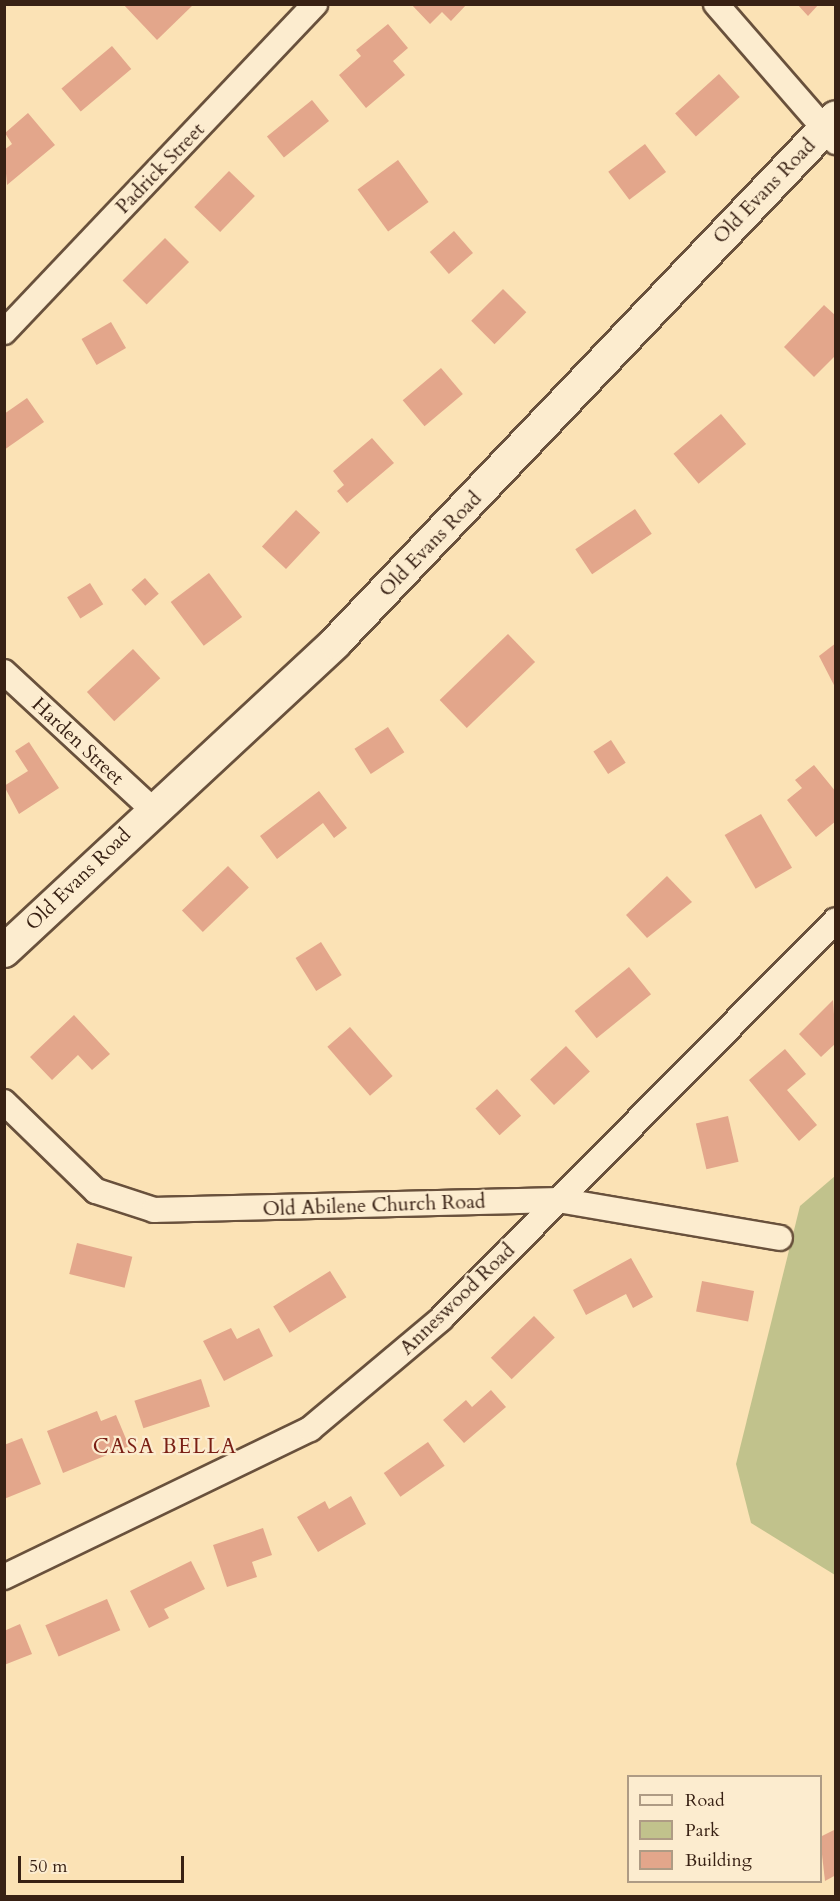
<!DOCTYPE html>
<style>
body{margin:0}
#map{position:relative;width:840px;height:1901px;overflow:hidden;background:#fbe2b5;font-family:Cardo,serif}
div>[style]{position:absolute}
.green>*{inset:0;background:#c1c28c}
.building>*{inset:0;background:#e3a68b;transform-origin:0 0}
.roads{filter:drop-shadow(2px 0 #69513c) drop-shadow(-2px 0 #69513c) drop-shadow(0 2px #69513c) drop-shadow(0 -2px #69513c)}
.minor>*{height:24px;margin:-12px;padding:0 12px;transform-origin:12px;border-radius:12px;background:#fceccf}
.tertiary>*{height:32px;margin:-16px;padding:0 16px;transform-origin:16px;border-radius:16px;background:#fceccf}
span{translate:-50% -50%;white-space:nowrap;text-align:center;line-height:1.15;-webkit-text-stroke:4.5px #fceccf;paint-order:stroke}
.street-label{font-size:20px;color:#382114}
.neighbourhood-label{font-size:21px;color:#7a1f14;letter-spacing:1.5px}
.frame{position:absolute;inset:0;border:6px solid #382114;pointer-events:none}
.legend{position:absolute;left:627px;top:1775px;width:195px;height:108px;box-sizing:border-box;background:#fceccf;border:2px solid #ae9b84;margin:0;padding:8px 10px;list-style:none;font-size:18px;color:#382114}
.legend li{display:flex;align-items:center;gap:12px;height:30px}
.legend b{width:30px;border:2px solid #ae9b84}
.scale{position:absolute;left:18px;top:1856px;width:166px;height:27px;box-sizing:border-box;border:3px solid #382114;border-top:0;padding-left:8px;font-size:18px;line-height:21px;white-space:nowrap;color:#382114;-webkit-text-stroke:4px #fceccf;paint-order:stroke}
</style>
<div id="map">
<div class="green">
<i style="clip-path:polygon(835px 1176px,835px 1575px,751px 1523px,736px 1464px,800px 1206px)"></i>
</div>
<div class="building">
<i style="clip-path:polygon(123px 4px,194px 4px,157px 40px)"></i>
<i style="clip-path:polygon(411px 4px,467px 4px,451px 21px,442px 12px,430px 24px)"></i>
<i style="clip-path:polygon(797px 4px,819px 4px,808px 16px)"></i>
<i style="clip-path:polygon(388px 24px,408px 48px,393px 61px,405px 75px,366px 108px,339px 75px,361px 56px,356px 50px)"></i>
<i style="left:112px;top:46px;width:30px;height:66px;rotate:50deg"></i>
<i style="left:719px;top:74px;width:31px;height:59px;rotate:48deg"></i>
<i style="left:312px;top:100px;width:27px;height:58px;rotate:51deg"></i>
<i style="clip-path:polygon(28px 113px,55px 145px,7px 185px,4px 150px,12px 144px,5px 133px)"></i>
<i style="left:645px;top:144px;width:35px;height:46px;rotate:53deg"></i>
<i style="left:398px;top:160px;width:52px;height:50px;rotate:54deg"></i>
<i style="left:229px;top:171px;width:36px;height:50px;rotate:44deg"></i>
<i style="left:454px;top:231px;width:29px;height:32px;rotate:49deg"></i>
<i style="left:165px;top:238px;width:34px;height:60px;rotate:45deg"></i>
<i style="left:503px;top:289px;width:33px;height:45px;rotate:45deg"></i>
<i style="clip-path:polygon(824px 305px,836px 316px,836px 355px,814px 377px,784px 347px)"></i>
<i style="left:111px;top:322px;width:30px;height:34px;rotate:60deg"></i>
<i style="left:441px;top:368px;width:34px;height:50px;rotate:50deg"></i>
<i style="clip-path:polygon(27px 398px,44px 422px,4px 450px,4px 414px)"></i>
<i style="left:721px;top:414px;width:39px;height:62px;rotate:50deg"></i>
<i style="clip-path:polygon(372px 438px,394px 463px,347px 503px,337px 491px,344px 485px,333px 471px)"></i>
<i style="left:635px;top:509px;width:30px;height:72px;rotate:56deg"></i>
<i style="left:296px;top:510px;width:33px;height:50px;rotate:43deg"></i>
<i style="left:209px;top:573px;width:55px;height:48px;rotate:53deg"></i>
<i style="left:145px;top:578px;width:21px;height:18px;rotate:49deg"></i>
<i style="left:90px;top:583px;width:25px;height:27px;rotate:58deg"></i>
<i style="left:508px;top:634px;width:39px;height:95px;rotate:46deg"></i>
<i style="clip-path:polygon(836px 643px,836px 689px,819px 656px)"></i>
<i style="left:133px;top:649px;width:40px;height:63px;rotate:47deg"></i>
<i style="left:388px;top:727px;width:30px;height:40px;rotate:57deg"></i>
<i style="left:611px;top:740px;width:27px;height:21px;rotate:57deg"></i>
<i style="clip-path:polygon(29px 742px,59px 788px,19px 814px,4px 786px,28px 771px,15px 751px)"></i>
<i style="clip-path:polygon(814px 765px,836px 792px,836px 821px,816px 837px,787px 800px,802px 788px,795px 780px)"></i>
<i style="clip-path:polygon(319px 791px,347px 828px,334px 838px,323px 823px,277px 859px,260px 836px)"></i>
<i style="left:761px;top:814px;width:62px;height:42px;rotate:60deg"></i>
<i style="left:228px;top:866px;width:30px;height:64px;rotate:46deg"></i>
<i style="clip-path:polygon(667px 876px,692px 902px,647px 938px,626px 915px)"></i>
<i style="left:321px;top:942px;width:39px;height:30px;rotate:58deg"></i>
<i style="left:629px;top:967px;width:35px;height:70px;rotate:51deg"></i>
<i style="clip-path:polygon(833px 1000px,836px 1043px,821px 1057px,799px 1034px)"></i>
<i style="clip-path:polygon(74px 1015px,110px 1054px,92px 1070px,78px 1055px,52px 1080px,30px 1057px)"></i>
<i style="left:350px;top:1027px;width:65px;height:30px;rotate:49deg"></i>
<i style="left:566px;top:1046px;width:35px;height:49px;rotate:47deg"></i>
<i style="clip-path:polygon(785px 1049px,806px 1074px,787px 1090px,817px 1125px,799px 1141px,749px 1080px)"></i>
<i style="left:497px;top:1089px;width:36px;height:29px;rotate:48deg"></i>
<i style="left:728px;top:1116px;width:47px;height:33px;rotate:77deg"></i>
<i style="left:77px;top:1243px;width:57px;height:32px;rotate:14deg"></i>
<i style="clip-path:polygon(631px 1258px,653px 1297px,633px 1308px,626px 1294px,586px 1315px,573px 1290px)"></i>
<i style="left:330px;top:1271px;width:31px;height:67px;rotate:58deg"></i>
<i style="left:702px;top:1281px;width:53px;height:31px;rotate:11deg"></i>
<i style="left:534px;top:1316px;width:30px;height:60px;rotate:46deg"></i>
<i style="clip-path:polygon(231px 1328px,237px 1339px,259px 1328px,273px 1356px,224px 1381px,203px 1341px)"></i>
<i style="left:201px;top:1379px;width:29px;height:70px;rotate:72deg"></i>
<i style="clip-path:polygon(491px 1390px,506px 1407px,464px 1443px,443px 1420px,466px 1400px,472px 1407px)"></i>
<i style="clip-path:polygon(97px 1411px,101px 1421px,116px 1415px,129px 1446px,63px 1473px,47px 1431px)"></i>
<i style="clip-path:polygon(22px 1438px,41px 1484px,4px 1499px,4px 1445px)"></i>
<i style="left:428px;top:1442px;width:29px;height:54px;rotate:55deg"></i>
<i style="clip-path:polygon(351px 1496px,366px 1524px,318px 1552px,297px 1517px,325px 1501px,329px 1509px)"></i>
<i style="clip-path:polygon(263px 1528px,272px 1555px,252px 1562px,257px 1577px,227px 1587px,213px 1545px)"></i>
<i style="clip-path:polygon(191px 1561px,205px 1589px,164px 1609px,169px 1618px,149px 1628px,130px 1591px)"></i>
<i style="left:107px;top:1599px;width:34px;height:67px;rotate:67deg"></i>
<i style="clip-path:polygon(20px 1624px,32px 1654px,4px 1665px,4px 1631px)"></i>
<i style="clip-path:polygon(836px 1829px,836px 1875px,825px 1881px,820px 1837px)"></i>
</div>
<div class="roads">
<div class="minor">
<i style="left:716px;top:4px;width:183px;rotate:49deg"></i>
<i style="left:4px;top:332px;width:452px;rotate:-46.5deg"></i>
<i style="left:4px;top:672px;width:202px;rotate:42.8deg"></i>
<i style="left:4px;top:1102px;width:128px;rotate:44.1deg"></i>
<i style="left:96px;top:1191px;width:61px;rotate:18.1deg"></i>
<i style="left:154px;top:1210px;width:404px;rotate:-1.4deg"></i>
<i style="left:558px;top:1200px;width:225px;rotate:9.7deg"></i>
<i style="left:4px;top:1577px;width:340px;rotate:-25.8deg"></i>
<i style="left:310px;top:1429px;width:171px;rotate:-40deg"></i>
<i style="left:441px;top:1319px;width:561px;rotate:-45.29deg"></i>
</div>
<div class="tertiary">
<i style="left:4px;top:951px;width:452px;rotate:-42.9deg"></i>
<i style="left:335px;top:643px;width:726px;rotate:-46.39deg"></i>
</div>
</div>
<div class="street-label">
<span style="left:160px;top:168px;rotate:-46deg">Padrick Street</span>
<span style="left:764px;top:191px;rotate:-46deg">Old Evans Road</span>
<span style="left:430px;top:544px;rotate:-46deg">Old Evans Road</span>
<span style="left:78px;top:741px;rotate:43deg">Harden Street</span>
<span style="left:78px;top:879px;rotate:-44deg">Old Evans Road</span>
<span style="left:374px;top:1205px;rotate:-2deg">Old Abilene Church Road</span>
<span style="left:457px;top:1299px;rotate:-44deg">Anneswood Road</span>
</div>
<div class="neighbourhood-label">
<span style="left:165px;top:1447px">CASA BELLA</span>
</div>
<div class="frame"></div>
<ul class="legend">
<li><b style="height:8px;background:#fceccf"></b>Road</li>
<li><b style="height:16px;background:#c1c28c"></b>Park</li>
<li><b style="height:16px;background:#e3a68b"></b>Building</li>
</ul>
<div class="scale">50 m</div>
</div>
